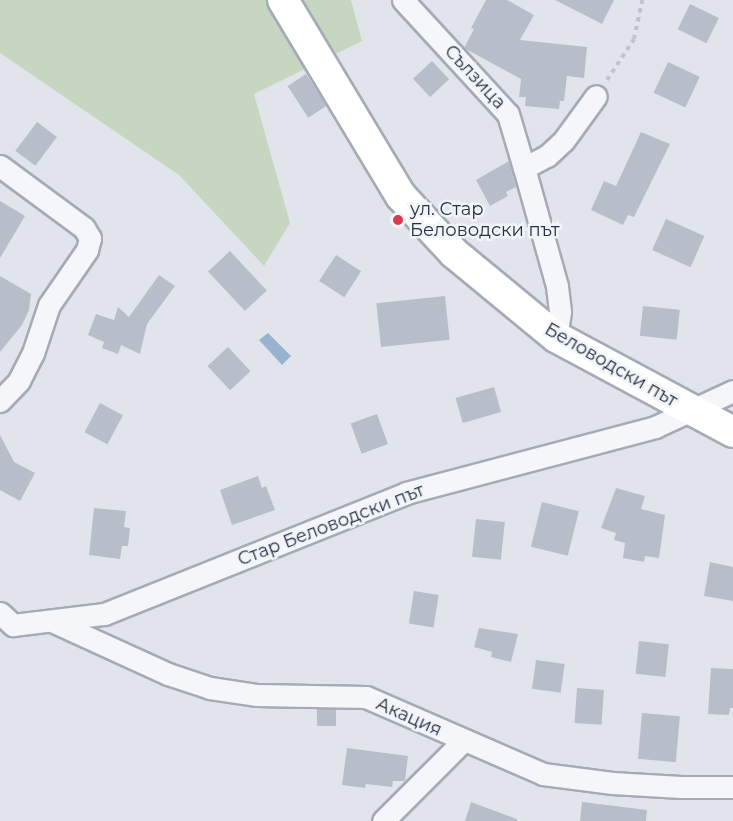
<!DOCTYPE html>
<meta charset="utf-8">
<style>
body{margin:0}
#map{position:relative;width:733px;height:821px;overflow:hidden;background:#e1e5eb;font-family:Montserrat,sans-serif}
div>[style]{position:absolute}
.green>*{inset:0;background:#c6d6c1}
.water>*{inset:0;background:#98b2cf}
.building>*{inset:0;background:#b7beca;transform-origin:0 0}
.path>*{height:4px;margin-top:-2px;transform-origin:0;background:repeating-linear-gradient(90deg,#bfc3ca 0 4.5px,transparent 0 9px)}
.roads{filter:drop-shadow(2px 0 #a5abb6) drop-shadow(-2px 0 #a5abb6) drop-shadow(0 2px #a5abb6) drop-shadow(0 -2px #a5abb6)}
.street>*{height:21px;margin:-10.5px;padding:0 10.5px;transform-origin:10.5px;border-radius:10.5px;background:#f4f6f9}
.secondary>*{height:30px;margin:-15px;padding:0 15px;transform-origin:15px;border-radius:15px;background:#fff}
.dots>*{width:16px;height:16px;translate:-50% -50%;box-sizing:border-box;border:3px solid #f1f4f8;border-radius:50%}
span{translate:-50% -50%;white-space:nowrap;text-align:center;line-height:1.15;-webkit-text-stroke:5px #f1f4f8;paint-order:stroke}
.street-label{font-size:18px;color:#273145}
.poi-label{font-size:18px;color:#273145}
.left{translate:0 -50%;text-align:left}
</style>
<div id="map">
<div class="green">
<i style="clip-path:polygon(0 0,351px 0,362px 41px,254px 94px,290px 223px,264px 266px,179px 175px,0 53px)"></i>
</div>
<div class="water">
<i style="clip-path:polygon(268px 333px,291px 356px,282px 365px,259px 340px)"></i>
</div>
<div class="building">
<i style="clip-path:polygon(486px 0,507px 0,534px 15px,520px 40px,587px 47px,584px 78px,567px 76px,564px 101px,560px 101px,559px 109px,525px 106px,526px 97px,519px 97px,521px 79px,464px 48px,474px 29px,471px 28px)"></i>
<i style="clip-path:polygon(555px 0,614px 0,602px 24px)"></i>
<i style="left:690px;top:4px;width:32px;height:28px;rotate:26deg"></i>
<i style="left:432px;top:61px;width:25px;height:26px;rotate:47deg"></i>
<i style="left:668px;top:62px;width:35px;height:34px;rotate:25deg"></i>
<i style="left:306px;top:74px;width:38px;height:22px;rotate:57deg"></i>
<i style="left:37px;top:122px;width:25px;height:36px;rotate:37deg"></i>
<i style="clip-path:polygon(641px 132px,670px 144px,634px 217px,628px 215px,623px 225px,591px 210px,604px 181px,616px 186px)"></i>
<i style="clip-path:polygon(509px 161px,516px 187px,506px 192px,508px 196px,490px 206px,476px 180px)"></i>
<i style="clip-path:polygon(0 201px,25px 216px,0 258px)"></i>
<i style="left:666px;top:219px;width:42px;height:34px;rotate:24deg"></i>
<i style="left:230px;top:251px;width:54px;height:30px;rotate:47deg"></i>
<i style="left:336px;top:255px;width:30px;height:31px;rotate:33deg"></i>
<i style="clip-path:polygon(159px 275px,175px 286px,147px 324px,140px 354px,121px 345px,118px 354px,102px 348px,104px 342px,88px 335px,96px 314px,114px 320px,118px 307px,129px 317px)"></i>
<i style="clip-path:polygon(0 276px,31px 294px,29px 310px,22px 325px,0 352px)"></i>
<i style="left:445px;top:296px;width:44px;height:69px;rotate:84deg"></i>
<i style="left:643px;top:306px;width:37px;height:30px;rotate:6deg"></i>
<i style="left:228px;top:347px;width:33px;height:28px;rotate:47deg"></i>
<i style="left:494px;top:387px;width:26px;height:40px;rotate:74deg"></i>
<i style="left:100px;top:403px;width:26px;height:33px;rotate:28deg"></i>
<i style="left:377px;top:414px;width:32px;height:28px;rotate:70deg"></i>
<i style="clip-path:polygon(0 435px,14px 462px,35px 473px,20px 501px,0 490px)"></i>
<i style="clip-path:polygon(258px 476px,262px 488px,266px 486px,275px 510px,232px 525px,220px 490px)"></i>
<i style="clip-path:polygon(616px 488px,645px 496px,641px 509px,665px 515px,659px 558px,645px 556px,644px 562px,623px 558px,625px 543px,614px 540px,616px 533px,601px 528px)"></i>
<i style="left:542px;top:502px;width:38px;height:46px;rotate:14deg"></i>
<i style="clip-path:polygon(94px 508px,126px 511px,124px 527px,130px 528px,128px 546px,122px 546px,120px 559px,89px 555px)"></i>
<i style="left:476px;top:519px;width:29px;height:38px;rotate:6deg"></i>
<i style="clip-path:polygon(710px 562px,733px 567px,733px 601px,704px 596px)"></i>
<i style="left:414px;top:591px;width:25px;height:33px;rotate:9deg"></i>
<i style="clip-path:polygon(479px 628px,518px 634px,511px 662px,491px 657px,492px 652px,474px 647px)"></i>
<i style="left:639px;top:641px;width:30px;height:33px;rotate:6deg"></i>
<i style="left:536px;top:660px;width:29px;height:29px;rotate:8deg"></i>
<i style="clip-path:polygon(711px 668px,733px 669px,733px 708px,730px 708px,729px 715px,708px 714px)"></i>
<i style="left:577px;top:688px;width:27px;height:35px;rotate:4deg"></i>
<i style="left:317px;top:709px;width:19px;height:17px"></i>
<i style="left:642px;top:713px;width:38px;height:46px;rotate:5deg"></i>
<i style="clip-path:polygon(347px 748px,408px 756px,405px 781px,393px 781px,392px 787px,366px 784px,365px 788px,342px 785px)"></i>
<i style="clip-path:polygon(471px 802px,517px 819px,517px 821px,465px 821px)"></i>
<i style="clip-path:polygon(582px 802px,647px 810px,646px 821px,580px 821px)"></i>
</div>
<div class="path">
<i style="left:607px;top:80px;width:49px;rotate:-56.6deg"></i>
<i style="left:634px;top:39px;width:40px;rotate:-78deg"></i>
</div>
<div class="roads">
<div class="street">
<i style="left:403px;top:0;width:155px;rotate:47.4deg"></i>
<i style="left:508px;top:114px;width:56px;rotate:73.5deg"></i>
<i style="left:0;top:166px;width:104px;rotate:36.4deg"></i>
<i style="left:84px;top:228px;width:12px;rotate:59deg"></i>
<i style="left:90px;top:238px;width:12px;rotate:104deg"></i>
<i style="left:87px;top:250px;width:67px;rotate:124.6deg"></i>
<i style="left:49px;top:305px;width:51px;rotate:108.4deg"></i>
<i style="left:33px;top:353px;width:31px;rotate:117deg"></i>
<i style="left:19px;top:381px;width:28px;rotate:134deg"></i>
<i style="left:556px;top:337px;width:26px;rotate:-81deg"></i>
<i style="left:560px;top:311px;width:25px;rotate:-97deg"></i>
<i style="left:557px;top:286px;width:123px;rotate:-105.6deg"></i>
<i style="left:524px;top:168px;width:26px;rotate:-28deg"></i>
<i style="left:547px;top:156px;width:23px;rotate:-43deg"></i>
<i style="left:564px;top:140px;width:54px;rotate:-54deg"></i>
<i style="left:0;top:613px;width:18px;rotate:43deg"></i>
<i style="left:13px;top:625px;width:92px;rotate:-6.9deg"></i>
<i style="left:104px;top:614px;width:325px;rotate:-21.8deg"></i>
<i style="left:406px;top:493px;width:258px;rotate:-14.8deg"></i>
<i style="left:655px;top:427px;width:86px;rotate:-24.8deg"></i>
<i style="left:54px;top:622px;width:125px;rotate:24.5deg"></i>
<i style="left:168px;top:674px;width:44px;rotate:18.4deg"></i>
<i style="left:210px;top:688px;width:48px;rotate:8.5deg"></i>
<i style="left:257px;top:695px;width:109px;rotate:1.1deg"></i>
<i style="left:366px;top:697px;width:193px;rotate:23.5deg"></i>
<i style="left:543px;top:774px;width:70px;rotate:7.4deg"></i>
<i style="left:612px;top:783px;width:69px;rotate:3.3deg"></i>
<i style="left:681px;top:787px;width:52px"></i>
<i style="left:383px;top:821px;width:113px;rotate:-45deg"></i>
</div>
<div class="secondary">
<i style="left:283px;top:0;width:229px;rotate:59deg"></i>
<i style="left:401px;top:196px;width:78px;rotate:47.1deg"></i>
<i style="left:454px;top:253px;width:132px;rotate:39.5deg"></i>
<i style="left:556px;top:337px;width:201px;rotate:28.2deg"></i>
</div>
</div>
<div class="dots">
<i style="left:398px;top:220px;background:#dd394f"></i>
</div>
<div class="street-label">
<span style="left:475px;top:77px;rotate:47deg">Сълзица</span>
<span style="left:611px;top:365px;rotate:30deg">Беловодски път</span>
<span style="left:331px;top:525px;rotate:-21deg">Стар Беловодски път</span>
<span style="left:409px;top:717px;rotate:24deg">Акация</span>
</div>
<div class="poi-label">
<span class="left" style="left:410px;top:220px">ул. Стар<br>Беловодски път</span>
</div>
</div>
